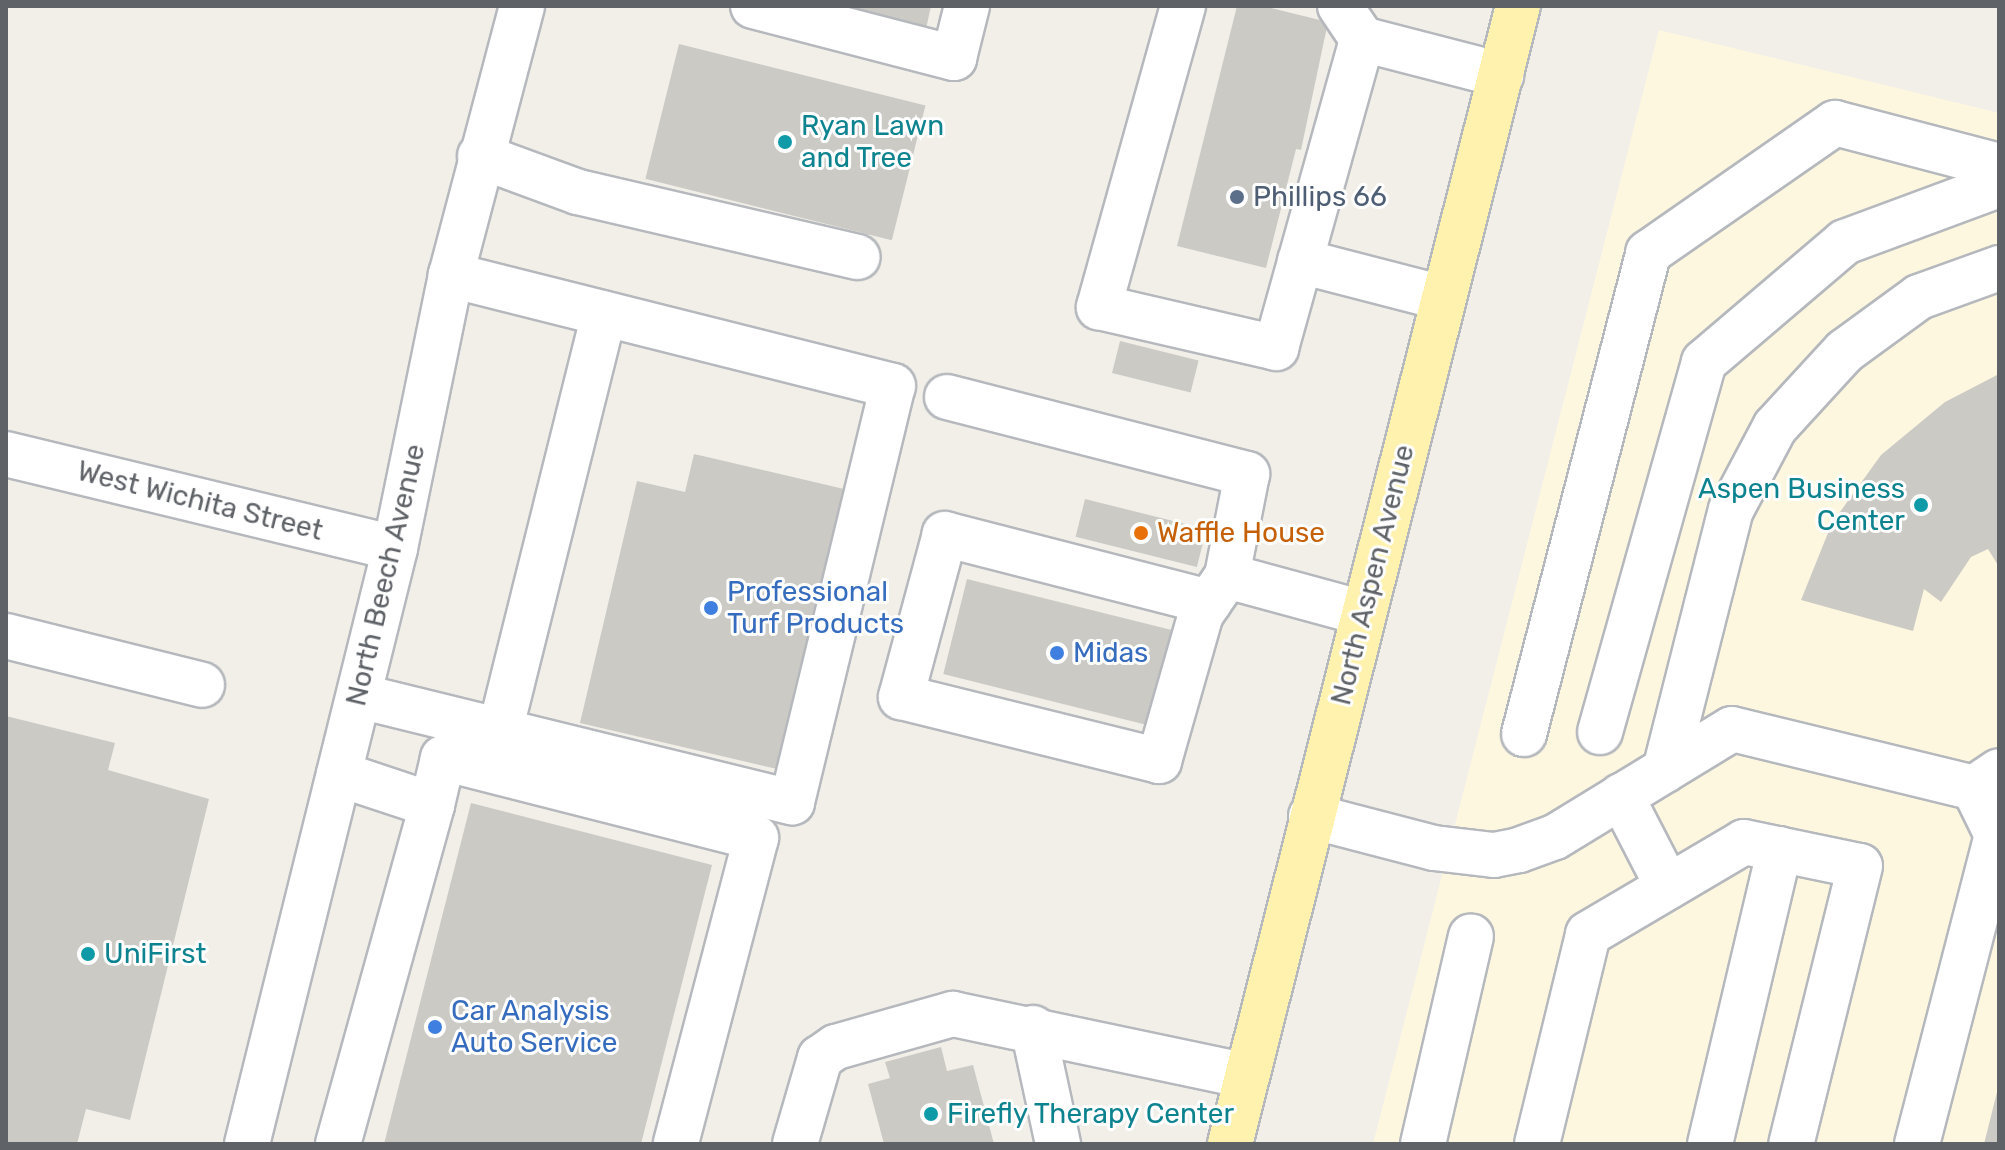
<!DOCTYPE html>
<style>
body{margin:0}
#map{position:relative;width:2005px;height:1150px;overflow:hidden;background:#f1efe8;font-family:Rubik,sans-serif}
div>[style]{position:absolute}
.commercial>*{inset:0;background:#fef7e0}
.building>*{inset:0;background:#cccac5;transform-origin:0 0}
.roads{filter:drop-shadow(2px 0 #b5b8bc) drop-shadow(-2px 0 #b5b8bc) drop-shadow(0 2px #b5b8bc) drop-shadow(0 -2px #b5b8bc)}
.minor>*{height:44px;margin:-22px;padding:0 22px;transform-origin:22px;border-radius:22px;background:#fff}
.major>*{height:44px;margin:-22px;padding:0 22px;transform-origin:22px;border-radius:22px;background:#fff2af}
.dots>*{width:22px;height:22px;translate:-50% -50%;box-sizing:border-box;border:4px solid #fff;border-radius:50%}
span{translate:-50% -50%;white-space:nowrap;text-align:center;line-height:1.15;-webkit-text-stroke:6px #fff;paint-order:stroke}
.culture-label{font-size:28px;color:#0d838f}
.left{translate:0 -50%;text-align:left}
.right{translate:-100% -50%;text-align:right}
.service-label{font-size:28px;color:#4e5e75}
.street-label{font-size:28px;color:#5f6368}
.food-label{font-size:28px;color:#c56008}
.shop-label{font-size:28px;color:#366cbe}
.frame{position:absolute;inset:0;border:8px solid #5f6368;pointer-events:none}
</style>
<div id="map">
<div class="commercial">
<i style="clip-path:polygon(1659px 30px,1999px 113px,1999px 1144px,1373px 1144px)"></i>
</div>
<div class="building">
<i style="clip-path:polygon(839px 6px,931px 6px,926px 29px)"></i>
<i style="clip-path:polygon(1237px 6px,1263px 6px,1328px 22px,1301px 150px,1296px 149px,1266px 268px,1177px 246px)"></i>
<i style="left:679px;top:44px;width:254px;height:139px;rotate:14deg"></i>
<i style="left:1120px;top:341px;width:81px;height:33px;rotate:14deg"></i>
<i style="clip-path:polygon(1999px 374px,1999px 567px,1988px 549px,1971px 557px,1941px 602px,1924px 589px,1913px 631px,1801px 600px,1832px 523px,1881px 455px,1945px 402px)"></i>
<i style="clip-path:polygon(694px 454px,844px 489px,777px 769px,580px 723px,637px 481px,685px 492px)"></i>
<i style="left:1085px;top:499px;width:125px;height:39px;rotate:14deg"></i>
<i style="left:967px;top:579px;width:211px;height:98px;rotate:14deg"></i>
<i style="clip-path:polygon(6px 716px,115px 743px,108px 770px,209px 799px,130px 1120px,86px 1109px,77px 1144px,6px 1144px)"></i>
<i style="clip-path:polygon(471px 803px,712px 865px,641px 1144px,384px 1144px)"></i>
<i style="clip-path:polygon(941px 1047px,947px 1071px,973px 1065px,994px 1144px,884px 1144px,868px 1084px,890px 1078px,885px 1062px)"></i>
<i style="clip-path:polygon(1998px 1088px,1999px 1144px,1984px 1144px)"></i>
</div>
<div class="roads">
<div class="minor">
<i style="left:753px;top:6px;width:208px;rotate:14.5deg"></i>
<i style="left:954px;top:58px;width:54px;rotate:-76deg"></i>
<i style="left:1183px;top:6px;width:313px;rotate:105.6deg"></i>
<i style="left:1099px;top:307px;width:182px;rotate:13deg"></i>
<i style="left:1276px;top:348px;width:321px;rotate:-74.4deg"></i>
<i style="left:1362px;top:39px;width:144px;rotate:14.5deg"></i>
<i style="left:1340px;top:6px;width:40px;rotate:56deg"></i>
<i style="left:480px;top:156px;width:104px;rotate:20.2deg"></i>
<i style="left:578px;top:192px;width:287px;rotate:13.1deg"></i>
<i style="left:1300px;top:261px;width:148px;rotate:14.5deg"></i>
<i style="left:947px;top:397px;width:310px;rotate:14.4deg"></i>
<i style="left:1247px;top:474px;width:104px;rotate:101.1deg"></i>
<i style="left:1227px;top:576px;width:141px;rotate:15.2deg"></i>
<i style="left:6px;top:454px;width:400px;rotate:13.6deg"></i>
<i style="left:1209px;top:602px;width:273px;rotate:-165.6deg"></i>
<i style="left:945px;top:534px;width:169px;rotate:105.1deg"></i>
<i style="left:901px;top:697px;width:266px;rotate:13.9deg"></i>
<i style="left:1159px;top:761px;width:153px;rotate:-74.1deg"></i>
<i style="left:1201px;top:614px;width:46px;rotate:-55.6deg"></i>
<i style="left:6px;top:636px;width:202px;rotate:14deg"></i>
<i style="left:359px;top:696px;width:446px;rotate:13.8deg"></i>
<i style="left:792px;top:802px;width:428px;rotate:-76.4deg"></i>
<i style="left:893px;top:386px;width:456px;rotate:-165.9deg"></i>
<i style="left:500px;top:731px;width:430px;rotate:-76deg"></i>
<i style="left:1600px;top:732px;width:384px;rotate:-74.3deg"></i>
<i style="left:1704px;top:362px;width:185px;rotate:-40.4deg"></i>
<i style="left:1845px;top:242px;width:164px;rotate:-20.3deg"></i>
<i style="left:1524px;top:734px;width:497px;rotate:-75.5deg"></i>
<i style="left:1648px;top:253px;width:228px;rotate:-34.8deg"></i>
<i style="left:1835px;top:123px;width:170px;rotate:14.7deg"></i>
<i style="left:1665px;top:770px;width:268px;rotate:-75.8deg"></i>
<i style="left:1731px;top:510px;width:94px;rotate:-62.1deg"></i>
<i style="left:1775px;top:427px;width:103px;rotate:-47.4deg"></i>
<i style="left:1845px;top:351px;width:92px;rotate:-36.1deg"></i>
<i style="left:1919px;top:297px;width:85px;rotate:-19.9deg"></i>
<i style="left:339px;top:774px;width:98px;rotate:18.4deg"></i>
<i style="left:432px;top:805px;width:48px;rotate:-76.8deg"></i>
<i style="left:443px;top:758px;width:323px;rotate:14.3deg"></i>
<i style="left:756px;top:838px;width:316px;rotate:104.7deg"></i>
<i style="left:1621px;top:796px;width:102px;rotate:62.7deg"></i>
<i style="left:1311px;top:816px;width:127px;rotate:14.6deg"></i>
<i style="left:1434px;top:848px;width:60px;rotate:6.7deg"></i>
<i style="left:1494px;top:855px;width:25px;rotate:-11deg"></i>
<i style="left:1519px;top:850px;width:38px;rotate:-20deg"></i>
<i style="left:1555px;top:837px;width:207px;rotate:-31.4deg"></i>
<i style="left:1732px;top:729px;width:249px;rotate:13.7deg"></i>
<i style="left:1974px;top:788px;width:30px;rotate:-34deg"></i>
<i style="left:1033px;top:1028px;width:119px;rotate:77.8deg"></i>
<i style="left:247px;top:1144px;width:614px;rotate:-76.05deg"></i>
<i style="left:395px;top:548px;width:279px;rotate:-78.4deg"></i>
<i style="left:451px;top:275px;width:278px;rotate:-75.2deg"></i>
<i style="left:338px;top:1144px;width:352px;rotate:-74.5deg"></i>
<i style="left:795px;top:1144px;width:90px;rotate:-73.8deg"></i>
<i style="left:820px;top:1058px;width:19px;rotate:-35deg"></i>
<i style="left:836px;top:1047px;width:122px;rotate:-15.8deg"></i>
<i style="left:953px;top:1014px;width:300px;rotate:11.9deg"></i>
<i style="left:1423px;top:1144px;width:213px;rotate:-77deg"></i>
<i style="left:1537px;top:1144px;width:216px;rotate:-76.3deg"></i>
<i style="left:1588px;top:934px;width:181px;rotate:-30.5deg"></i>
<i style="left:1744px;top:842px;width:118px;rotate:11.7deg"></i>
<i style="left:1860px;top:866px;width:286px;rotate:103.9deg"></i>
<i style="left:1710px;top:1144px;width:303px;rotate:-76.7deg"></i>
<i style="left:1917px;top:1144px;width:319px;rotate:-75.5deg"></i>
<i style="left:1997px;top:835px;width:52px;rotate:-116.1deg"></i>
</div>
<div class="major">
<i style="left:1230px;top:1144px;width:1174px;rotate:-75.8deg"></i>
</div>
</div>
<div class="dots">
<i style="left:785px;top:142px;background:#0f9aa8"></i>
<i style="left:1237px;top:197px;background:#5c6f8a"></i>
<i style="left:1921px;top:505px;background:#0f9aa8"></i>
<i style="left:1141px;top:533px;background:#e8710a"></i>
<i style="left:711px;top:608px;background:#3f7fe0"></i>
<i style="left:1057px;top:653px;background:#3f7fe0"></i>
<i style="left:88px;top:954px;background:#0f9aa8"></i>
<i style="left:435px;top:1027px;background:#3f7fe0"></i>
<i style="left:931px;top:1114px;background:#0f9aa8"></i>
</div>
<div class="culture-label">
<span class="left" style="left:801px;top:142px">Ryan Lawn<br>and Tree</span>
<span class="right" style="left:1905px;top:505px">Aspen Business<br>Center</span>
<span class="left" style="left:104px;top:954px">UniFirst</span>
<span class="left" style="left:947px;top:1114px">Firefly Therapy Center</span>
</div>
<div class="service-label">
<span class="left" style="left:1253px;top:197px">Phillips 66</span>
</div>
<div class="street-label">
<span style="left:200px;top:501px;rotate:14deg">West Wichita Street</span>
<span style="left:386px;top:575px;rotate:-77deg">North Beech Avenue</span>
<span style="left:1373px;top:575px;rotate:-76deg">North Aspen Avenue</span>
</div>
<div class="food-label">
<span class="left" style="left:1157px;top:533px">Waffle House</span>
</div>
<div class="shop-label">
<span class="left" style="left:727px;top:608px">Professional<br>Turf Products</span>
<span class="left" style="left:1073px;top:653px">Midas</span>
<span class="left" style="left:451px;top:1027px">Car Analysis<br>Auto Service</span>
</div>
<div class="frame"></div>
</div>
